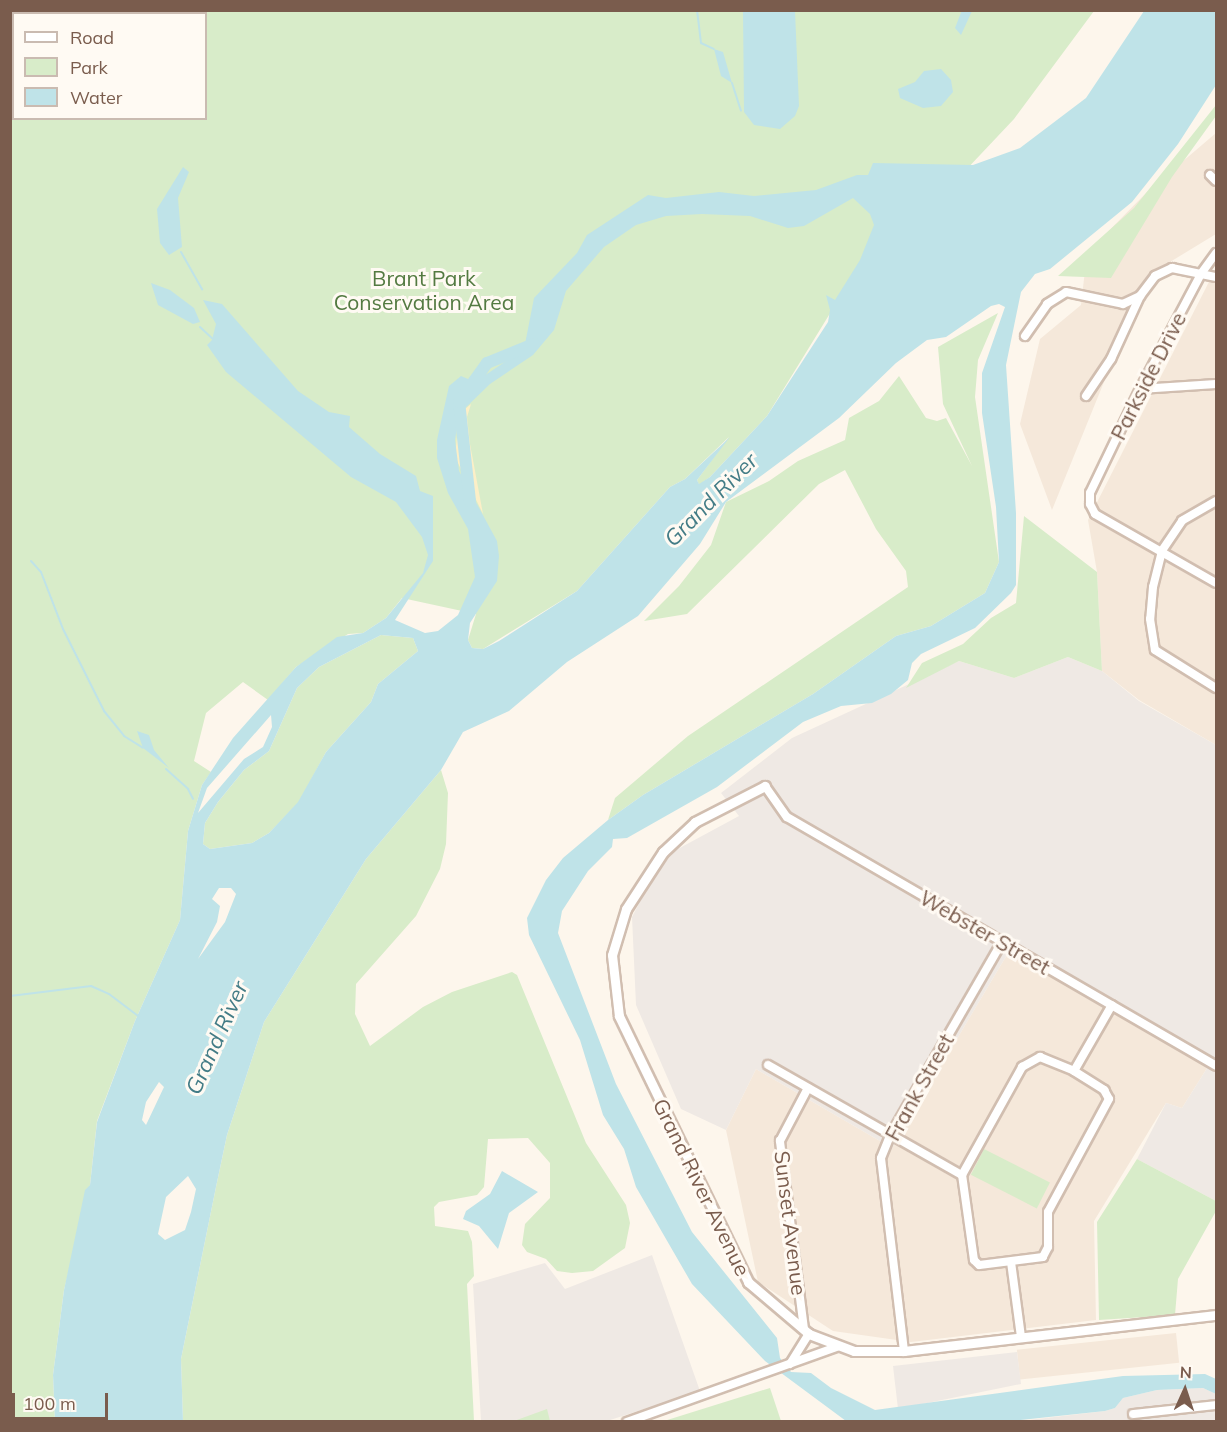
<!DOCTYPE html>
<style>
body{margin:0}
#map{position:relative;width:1227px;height:1432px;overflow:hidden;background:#fdf6ec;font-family:Mulish,sans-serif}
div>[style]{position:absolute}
.residential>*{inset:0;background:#f5e8da;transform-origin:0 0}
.industrial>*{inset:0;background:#efe9e4}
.green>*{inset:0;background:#d8ecc9;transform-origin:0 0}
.sand>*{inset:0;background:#fcefc7}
.water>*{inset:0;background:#bfe3e8}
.stream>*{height:2px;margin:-1px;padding:0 1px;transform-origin:1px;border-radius:1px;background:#bfe3e8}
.river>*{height:12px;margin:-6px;padding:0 6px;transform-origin:6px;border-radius:6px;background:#bfe3e8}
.roads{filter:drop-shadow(2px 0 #d1beb0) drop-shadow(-2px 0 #d1beb0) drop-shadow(0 2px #d1beb0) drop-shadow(0 -2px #d1beb0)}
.minor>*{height:8px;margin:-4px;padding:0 4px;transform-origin:4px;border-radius:4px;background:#fff}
.tertiary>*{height:9px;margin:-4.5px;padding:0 4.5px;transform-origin:4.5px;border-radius:4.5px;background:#fff}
span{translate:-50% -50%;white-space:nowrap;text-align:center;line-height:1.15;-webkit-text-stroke:6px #fffaf3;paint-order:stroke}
.park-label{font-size:21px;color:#537a41}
.street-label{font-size:21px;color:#7a5c4d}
.water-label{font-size:22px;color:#437c86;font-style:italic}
.frame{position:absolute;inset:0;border:12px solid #7a5c4d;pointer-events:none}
.legend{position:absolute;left:12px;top:12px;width:195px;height:108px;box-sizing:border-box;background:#fffaf3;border:2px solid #cabbb1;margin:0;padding:8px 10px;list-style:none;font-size:18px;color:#7a5c4d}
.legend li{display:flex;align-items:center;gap:12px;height:30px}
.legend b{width:30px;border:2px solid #cabbb1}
.north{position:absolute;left:1155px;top:1360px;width:60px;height:60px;-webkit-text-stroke:4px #fffaf3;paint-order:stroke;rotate:3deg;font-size:16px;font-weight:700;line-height:24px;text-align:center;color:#7a5c4d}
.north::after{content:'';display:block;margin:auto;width:21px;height:27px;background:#7a5c4d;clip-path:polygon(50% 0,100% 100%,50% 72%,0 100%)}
.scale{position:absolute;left:12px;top:1393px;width:96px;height:27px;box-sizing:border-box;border:3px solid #7a5c4d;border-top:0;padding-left:8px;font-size:18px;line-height:21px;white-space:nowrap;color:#7a5c4d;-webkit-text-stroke:4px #fffaf3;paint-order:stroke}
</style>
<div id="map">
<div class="residential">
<i style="clip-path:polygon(1216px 133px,1216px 234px,1147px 276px,1052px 510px,1020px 424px,1040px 339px,1081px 305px,1087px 253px,1148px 191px)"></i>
<i style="clip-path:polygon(1216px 268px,1216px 745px,1139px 700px,1102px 671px,1097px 572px,1088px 520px)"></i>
<i style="clip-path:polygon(1008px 953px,1209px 1065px,1182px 1108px,1166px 1103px,1094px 1221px,1096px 1320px,911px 1342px,833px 1331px,758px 1282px,726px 1130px,756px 1069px,892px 1148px)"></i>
<i style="left:1176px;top:1333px;width:30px;height:160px;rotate:84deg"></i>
</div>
<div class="industrial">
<i style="clip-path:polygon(1068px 657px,1102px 671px,1139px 701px,1216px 745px,1216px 1201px,1137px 1159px,1166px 1103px,1182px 1108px,1209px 1065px,1008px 953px,892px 1148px,756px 1069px,726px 1130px,681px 1109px,636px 1005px,632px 917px,655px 873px,676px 850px,739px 816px,721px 793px,792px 738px,959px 661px,1014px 678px)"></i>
<i style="clip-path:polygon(652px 1255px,700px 1391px,607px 1421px,481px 1421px,473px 1284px,545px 1263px,565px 1289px)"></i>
<i style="clip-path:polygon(1017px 1352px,1021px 1384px,898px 1409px,893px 1366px)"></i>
<i style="clip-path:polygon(1203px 1388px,1216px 1394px,1216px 1421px,1011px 1422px,1105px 1411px,1115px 1408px,1123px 1398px,1157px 1390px)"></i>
</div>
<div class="green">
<i style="clip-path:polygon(evenodd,10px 11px,1094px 11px,1014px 119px,829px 315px,767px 416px,710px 477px,699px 485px,697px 480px,729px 437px,685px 479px,670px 487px,577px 591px,483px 649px,472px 648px,468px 640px,476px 614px,402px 598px,386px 618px,363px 633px,348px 634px,296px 667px,268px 700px,243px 682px,206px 713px,194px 761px,211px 772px,202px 785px,188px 831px,180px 920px,135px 1021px,97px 1121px,90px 1185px,64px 1290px,53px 1375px,55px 1422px,10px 1421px,10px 11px,14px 14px,206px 14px,206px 118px,14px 118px,14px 14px)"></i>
<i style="clip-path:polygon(1216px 105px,1216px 116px,1172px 177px,1111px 278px,1058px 276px,1134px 208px)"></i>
<i style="clip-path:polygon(998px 313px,978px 360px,975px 397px,999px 562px,985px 593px,931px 626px,896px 636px,813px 694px,643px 795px,608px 820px,615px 798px,688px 736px,908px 587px,906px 571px,876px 529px,845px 470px,819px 484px,687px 614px,644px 621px,679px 586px,711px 545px,726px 502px,769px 481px,798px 461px,845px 440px,849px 418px,879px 401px,899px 376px,926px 418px,937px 421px,946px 418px,972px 466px,943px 404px,938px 347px)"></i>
<i style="clip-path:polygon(1024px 516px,1097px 572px,1102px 671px,1068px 657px,1014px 678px,959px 661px,906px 688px,922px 663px,963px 644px,991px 618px,1016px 603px)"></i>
<i style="clip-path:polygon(381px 635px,413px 638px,418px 651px,378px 684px,371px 702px,326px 752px,299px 802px,269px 833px,252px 843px,210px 849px,203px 844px,205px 823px,218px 802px,244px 770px,269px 751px,297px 688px,319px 667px)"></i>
<i style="clip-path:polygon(441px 770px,448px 793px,446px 844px,440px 869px,416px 916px,356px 984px,355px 1014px,370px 1046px,423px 1007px,452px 992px,512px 972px,517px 975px,586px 1143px,626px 1205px,630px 1223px,625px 1248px,593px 1271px,572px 1273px,557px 1271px,546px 1259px,527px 1252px,522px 1245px,525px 1224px,550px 1198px,550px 1163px,528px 1138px,488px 1139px,484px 1187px,477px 1195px,439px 1202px,434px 1207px,435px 1226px,468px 1231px,472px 1242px,474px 1276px,467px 1284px,474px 1421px,183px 1422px,181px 1359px,216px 1187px,227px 1135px,264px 1022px,366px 859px)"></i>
<i style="left:984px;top:1149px;width:74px;height:29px;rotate:27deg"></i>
<i style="clip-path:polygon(1137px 1159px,1216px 1201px,1216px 1211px,1178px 1279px,1175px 1315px,1099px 1320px,1097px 1222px)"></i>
<i style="clip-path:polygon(770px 1388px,781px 1421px,664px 1421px)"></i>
<i style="clip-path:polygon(547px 1409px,550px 1421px,514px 1421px)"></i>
</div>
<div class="sand">
<i style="clip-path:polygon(471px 404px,467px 417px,470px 444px,483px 514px,455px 457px,459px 414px)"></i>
</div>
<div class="water">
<i style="clip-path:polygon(962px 10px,972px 11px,961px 35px,955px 28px)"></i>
<i style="clip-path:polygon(743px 11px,795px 11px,799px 106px,795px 116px,780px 129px,754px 125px,744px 112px)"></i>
<i style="clip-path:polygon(evenodd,1144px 11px,1216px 11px,1216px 85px,1178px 144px,1132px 202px,1050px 269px,1035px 274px,1021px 292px,1006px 365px,1016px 513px,1016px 585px,1011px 593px,975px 628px,921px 654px,912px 663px,908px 680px,891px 694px,872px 703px,841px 706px,803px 722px,717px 787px,627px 838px,613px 839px,612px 847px,588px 871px,562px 911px,558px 933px,616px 1084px,692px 1232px,777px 1338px,780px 1358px,791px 1372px,811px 1373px,831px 1388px,875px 1410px,1123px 1376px,1205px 1374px,1216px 1379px,1216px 1394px,1203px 1388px,1157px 1390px,1123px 1398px,1115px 1408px,1105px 1411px,1011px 1421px,846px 1421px,765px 1361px,692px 1284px,636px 1187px,624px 1149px,603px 1115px,580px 1040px,529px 935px,527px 918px,546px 880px,563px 858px,608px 820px,643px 795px,813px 694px,896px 636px,931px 626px,985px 593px,999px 562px,996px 507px,982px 413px,982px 373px,1005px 307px,999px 304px,991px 306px,946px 337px,927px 340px,896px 363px,839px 418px,726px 502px,700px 544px,638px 616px,567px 662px,509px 711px,463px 732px,441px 770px,366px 859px,264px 1022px,227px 1135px,216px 1187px,181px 1359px,183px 1421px,55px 1422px,53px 1375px,64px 1290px,85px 1190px,90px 1185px,97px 1122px,135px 1021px,180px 920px,188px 831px,202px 785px,233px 738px,296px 667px,337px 637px,363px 633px,386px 618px,423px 573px,428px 555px,422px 537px,396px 502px,351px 477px,226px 372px,207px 345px,212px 340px,216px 324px,203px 300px,222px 304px,298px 391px,329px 412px,350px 416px,349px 427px,380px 454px,416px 476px,420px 491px,433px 496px,433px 561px,395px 620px,425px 633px,438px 631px,458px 615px,475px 577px,468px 529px,448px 493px,437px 458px,437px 440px,449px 386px,461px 376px,475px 382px,518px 353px,525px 344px,534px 298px,577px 253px,587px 235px,648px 195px,666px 198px,719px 192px,754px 196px,816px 190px,857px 175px,868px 175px,873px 163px,973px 165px,1020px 148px,1086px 98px,1144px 11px,853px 198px,870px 214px,874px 225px,860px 260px,835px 300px,826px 295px,830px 310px,828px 322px,767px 416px,710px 477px,699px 484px,697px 480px,730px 437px,685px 479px,670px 487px,577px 591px,499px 641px,483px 649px,472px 648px,468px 640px,470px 623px,497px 581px,499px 556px,497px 541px,459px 471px,455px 440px,459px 414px,490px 384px,533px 355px,554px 330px,566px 291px,604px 247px,636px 225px,666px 216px,702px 214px,750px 216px,788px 228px,804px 226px,853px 198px,1144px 11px,381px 635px,413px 638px,418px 651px,378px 684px,371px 702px,326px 752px,298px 802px,269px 833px,252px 843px,210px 849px,203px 844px,205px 823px,218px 802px,244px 770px,269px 751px,297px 688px,319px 667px,381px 635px,1144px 11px,271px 715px,272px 727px,263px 747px,244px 759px,198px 813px,207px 788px,271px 715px,1144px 11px,219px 888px,231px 888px,236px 894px,225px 922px,198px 959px,217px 922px,220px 906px,212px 899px,219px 888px,1144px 11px,159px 1082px,164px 1087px,146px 1125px,142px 1120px,146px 1102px,159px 1082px,1144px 11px,188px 1176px,196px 1189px,191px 1212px,185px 1230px,165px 1240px,158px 1234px,166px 1197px,188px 1176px)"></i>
<i style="clip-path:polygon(714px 49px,723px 52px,732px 83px,721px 76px)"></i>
<i style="clip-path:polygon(941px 69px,951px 80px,953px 92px,941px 106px,923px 108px,900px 98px,898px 89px,915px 82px,924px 71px)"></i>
<i style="clip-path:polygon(183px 167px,189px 172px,178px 198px,182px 247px,169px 255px,160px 243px,157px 209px)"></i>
<i style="clip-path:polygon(151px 283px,170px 290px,194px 308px,200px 322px,193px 324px,158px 305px)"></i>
<i style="clip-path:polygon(137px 731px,149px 735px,154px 750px,169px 768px,143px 748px)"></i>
<i style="clip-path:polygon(502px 1171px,538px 1192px,509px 1213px,498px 1249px,479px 1226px,463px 1219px,466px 1211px,490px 1194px)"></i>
</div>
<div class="stream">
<i style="left:697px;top:10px;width:33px;rotate:83deg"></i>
<i style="left:701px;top:43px;width:14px;rotate:25deg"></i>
<i style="left:732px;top:83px;width:29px;rotate:72deg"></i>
<i style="left:181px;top:252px;width:43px;rotate:60.4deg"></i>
<i style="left:200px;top:327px;width:18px;rotate:43deg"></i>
<i style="left:31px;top:561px;width:15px;rotate:48deg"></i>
<i style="left:41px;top:572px;width:61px;rotate:68.9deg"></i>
<i style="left:63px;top:629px;width:92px;rotate:63.4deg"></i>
<i style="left:104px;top:711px;width:32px;rotate:51deg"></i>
<i style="left:124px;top:736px;width:22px;rotate:32deg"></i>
<i style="left:166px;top:769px;width:30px;rotate:42deg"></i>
<i style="left:188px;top:789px;width:11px;rotate:63deg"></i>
<i style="left:10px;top:996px;width:82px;rotate:-7deg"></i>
<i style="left:91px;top:986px;width:20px;rotate:24deg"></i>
<i style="left:109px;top:994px;width:39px;rotate:37deg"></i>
</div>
<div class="river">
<i style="left:470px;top:501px;width:100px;rotate:-96.3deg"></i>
<i style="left:459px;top:402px;width:48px;rotate:-54.3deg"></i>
<i style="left:487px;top:363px;width:51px;rotate:-22deg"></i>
</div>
<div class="roads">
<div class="minor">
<i style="left:1210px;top:175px;width:8px;rotate:45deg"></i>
<i style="left:1216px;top:253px;width:26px;rotate:126deg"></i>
<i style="left:1201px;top:274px;width:130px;rotate:117.9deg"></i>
<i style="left:1140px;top:389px;width:115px;rotate:115.7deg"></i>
<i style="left:1090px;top:493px;width:11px;rotate:90deg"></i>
<i style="left:1090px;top:504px;width:11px;rotate:63deg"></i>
<i style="left:1095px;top:514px;width:139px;rotate:29.7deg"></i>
<i style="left:1025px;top:336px;width:39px;rotate:-55deg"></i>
<i style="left:1047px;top:304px;width:22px;rotate:-32deg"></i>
<i style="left:1066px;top:292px;width:58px;rotate:11.9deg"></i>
<i style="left:1123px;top:304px;width:19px;rotate:-25deg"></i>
<i style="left:1140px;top:296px;width:25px;rotate:-53deg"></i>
<i style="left:1155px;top:276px;width:19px;rotate:-25deg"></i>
<i style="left:1172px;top:268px;width:45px;rotate:11.6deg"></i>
<i style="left:1140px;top:389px;width:76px;rotate:-3.8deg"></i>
<i style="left:1086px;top:396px;width:45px;rotate:-56deg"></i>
<i style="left:1111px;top:359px;width:69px;rotate:-65.3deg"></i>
<i style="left:1216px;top:501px;width:39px;rotate:150deg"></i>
<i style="left:1182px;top:521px;width:36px;rotate:124deg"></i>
<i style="left:1162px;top:551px;width:37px;rotate:104deg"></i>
<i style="left:1153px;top:587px;width:32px;rotate:95deg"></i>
<i style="left:1150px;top:619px;width:31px;rotate:81deg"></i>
<i style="left:1155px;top:650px;width:72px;rotate:31.9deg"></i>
<i style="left:765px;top:786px;width:38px;rotate:55deg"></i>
<i style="left:787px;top:817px;width:496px;rotate:30.1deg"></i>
<i style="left:1040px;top:1057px;width:37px;rotate:22deg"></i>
<i style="left:1074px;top:1071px;width:36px;rotate:32deg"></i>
<i style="left:1104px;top:1090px;width:10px;rotate:61deg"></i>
<i style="left:1109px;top:1099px;width:128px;rotate:118.4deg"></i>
<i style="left:1048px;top:1212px;width:35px;rotate:90deg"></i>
<i style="left:1048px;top:1247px;width:11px;rotate:117deg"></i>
<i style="left:1043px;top:1257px;width:64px;rotate:172.9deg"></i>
<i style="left:979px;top:1265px;width:7px;rotate:-135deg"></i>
<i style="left:974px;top:1260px;width:86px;rotate:-98deg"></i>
<i style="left:962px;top:1175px;width:124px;rotate:-60.9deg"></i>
<i style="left:1022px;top:1067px;width:21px;rotate:-29deg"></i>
<i style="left:768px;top:1065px;width:223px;rotate:29.6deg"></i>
<i style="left:1074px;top:1071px;width:76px;rotate:-60.1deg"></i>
<i style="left:1011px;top:1262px;width:76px;rotate:82.4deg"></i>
<i style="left:804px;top:1329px;width:190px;rotate:-97.3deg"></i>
<i style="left:780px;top:1141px;width:60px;rotate:-62.2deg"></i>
<i style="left:904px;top:1351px;width:194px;rotate:-96.8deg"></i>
<i style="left:881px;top:1158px;width:24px;rotate:-68deg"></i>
<i style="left:890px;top:1136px;width:224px;rotate:-60deg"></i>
<i style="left:790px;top:1364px;width:36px;rotate:-58deg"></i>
<i style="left:1133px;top:1414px;width:83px;rotate:-6.2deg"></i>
<i style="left:627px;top:1422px;width:223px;rotate:-19.7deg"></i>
</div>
<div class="tertiary">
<i style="left:765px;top:786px;width:79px;rotate:152.8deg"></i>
<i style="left:695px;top:822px;width:44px;rotate:136.8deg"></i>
<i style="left:663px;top:852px;width:68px;rotate:123deg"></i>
<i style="left:626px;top:909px;width:48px;rotate:106.9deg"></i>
<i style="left:612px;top:955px;width:61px;rotate:83.5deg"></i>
<i style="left:619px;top:1016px;width:296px;rotate:64.1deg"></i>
<i style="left:748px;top:1282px;width:80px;rotate:40.4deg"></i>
<i style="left:809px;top:1334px;width:48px;rotate:20.7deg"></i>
<i style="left:854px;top:1351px;width:50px"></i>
<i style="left:904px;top:1351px;width:314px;rotate:-6.6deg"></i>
</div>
</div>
<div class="park-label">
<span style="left:424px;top:290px">Brant Park<br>Conservation Area</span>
</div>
<div class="street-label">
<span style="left:1148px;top:376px;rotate:-63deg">Parkside Drive</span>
<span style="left:985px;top:932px;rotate:30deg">Webster Street</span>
<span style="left:919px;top:1087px;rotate:-61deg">Frank Street</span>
<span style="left:702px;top:1187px;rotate:64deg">Grand River Avenue</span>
<span style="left:791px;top:1223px;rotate:83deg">Sunset Avenue</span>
</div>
<div class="water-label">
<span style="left:711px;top:500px;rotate:-45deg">Grand River</span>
<span style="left:217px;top:1038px;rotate:-66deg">Grand River</span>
</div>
<div class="frame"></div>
<ul class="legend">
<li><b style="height:8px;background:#fff"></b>Road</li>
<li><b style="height:16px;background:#d8ecc9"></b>Park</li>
<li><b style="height:16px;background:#bfe3e8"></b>Water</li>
</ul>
<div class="north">N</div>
<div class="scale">100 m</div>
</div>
